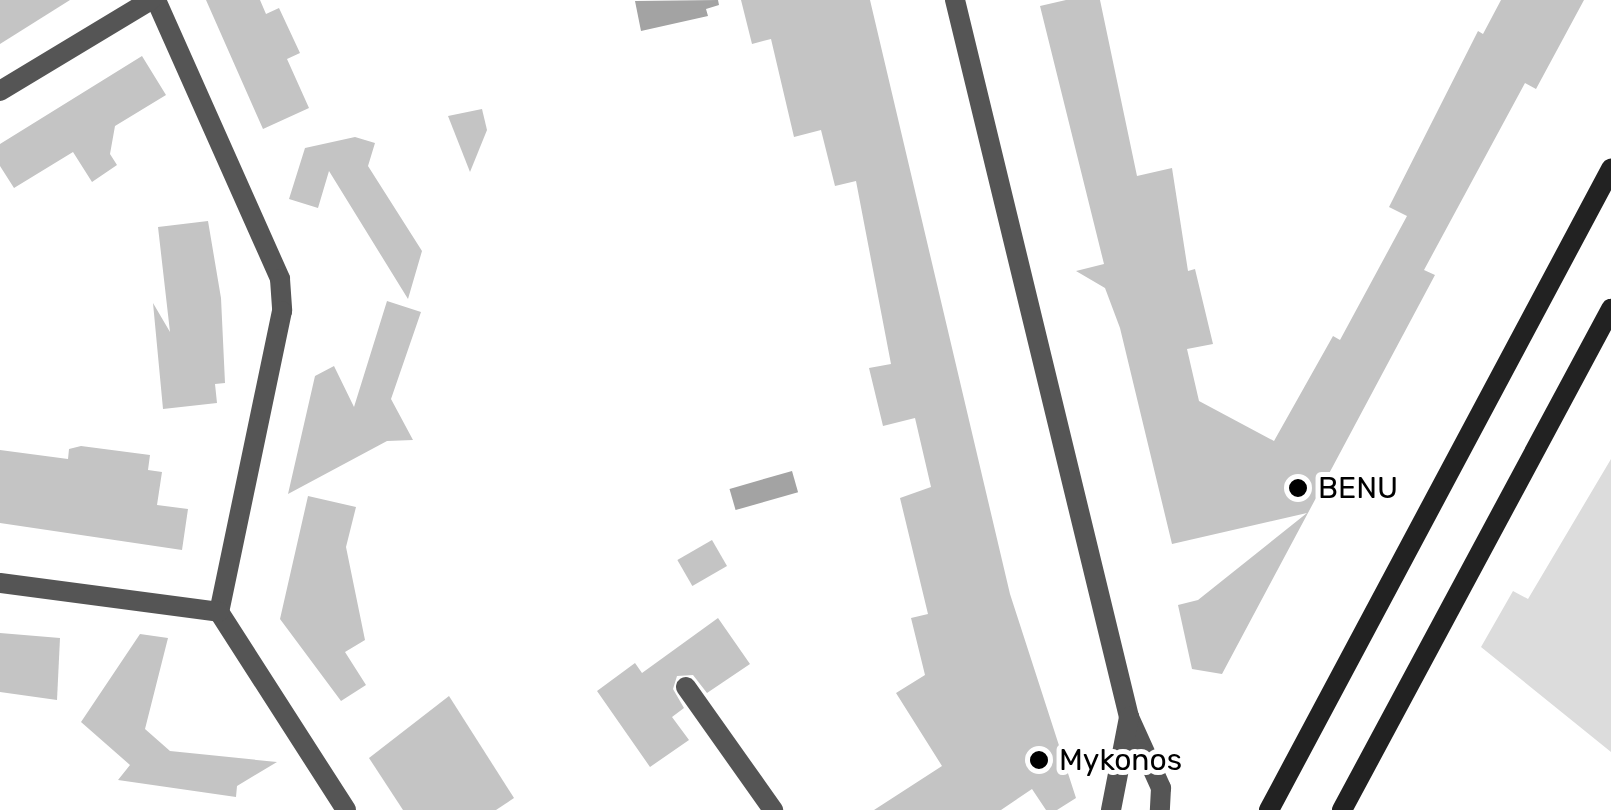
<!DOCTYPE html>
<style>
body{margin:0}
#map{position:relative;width:1611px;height:810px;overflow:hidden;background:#fff;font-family:Rubik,sans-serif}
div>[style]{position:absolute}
.green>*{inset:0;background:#dcdcdc}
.water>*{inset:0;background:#a3a3a3;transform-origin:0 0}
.building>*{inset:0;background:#c4c4c4;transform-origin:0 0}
.lane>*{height:20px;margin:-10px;padding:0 10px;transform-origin:10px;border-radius:10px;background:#555}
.street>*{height:20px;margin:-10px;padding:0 10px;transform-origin:10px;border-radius:10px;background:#555}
.secondary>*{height:20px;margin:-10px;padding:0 10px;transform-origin:10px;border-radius:10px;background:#222}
.dots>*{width:28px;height:28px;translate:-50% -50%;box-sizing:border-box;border:5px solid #fff;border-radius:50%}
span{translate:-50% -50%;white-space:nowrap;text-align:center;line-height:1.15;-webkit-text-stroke:10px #fff;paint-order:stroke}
.poi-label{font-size:30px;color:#000}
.left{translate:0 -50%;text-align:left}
</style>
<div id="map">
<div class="green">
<i style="clip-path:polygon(1611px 459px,1611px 752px,1481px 647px,1513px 591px,1528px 599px)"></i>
</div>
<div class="water">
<i style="clip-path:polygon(718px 0,719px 5px,706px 9px,708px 16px,641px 31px,635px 1px)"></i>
<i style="left:792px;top:471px;width:22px;height:65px;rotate:74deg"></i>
</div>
<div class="building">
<i style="clip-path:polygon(0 0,70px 0,0 44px)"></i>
<i style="clip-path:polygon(206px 0,260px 0,266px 14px,279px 8px,300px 53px,287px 59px,309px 108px,263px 129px)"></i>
<i style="clip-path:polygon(741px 0,870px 0,1010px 594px,1076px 798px,1057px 810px,1046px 810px,1032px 789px,1001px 810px,874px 810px,942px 766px,896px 693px,925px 675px,911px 618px,928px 614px,900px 498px,931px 487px,915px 418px,883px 426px,869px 368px,891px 364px,856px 181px,835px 186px,821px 130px,794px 137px,771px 39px,752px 44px)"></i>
<i style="clip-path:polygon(1066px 0,1100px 0,1137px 176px,1172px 168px,1188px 271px,1195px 269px,1213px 344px,1187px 349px,1199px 401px,1274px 441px,1333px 336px,1340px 340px,1407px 216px,1389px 207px,1478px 31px,1483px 34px,1501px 0,1584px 0,1536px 89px,1525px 83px,1424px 270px,1435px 275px,1222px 674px,1192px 669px,1178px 605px,1198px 600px,1307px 513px,1172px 544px,1120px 328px,1105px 288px,1076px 271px,1104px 264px,1040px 6px)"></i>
<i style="clip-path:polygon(142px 56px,166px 95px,115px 126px,110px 154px,117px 165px,92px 182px,73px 152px,14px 188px,0 166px,0 144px)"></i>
<i style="clip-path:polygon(482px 109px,487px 130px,470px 172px,448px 116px)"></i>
<i style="clip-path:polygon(355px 137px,375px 143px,368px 166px,422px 251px,408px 299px,329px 171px,318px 208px,289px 199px,305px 148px)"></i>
<i style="clip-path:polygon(208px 221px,221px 298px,225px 383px,215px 384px,217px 403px,163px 409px,153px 303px,170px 332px,158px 227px)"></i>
<i style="clip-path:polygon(387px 301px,421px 312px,391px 399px,413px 440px,387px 441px,288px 494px,315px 376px,334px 366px,354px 407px)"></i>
<i style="clip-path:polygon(81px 446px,150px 455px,148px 470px,162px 472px,157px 505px,188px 509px,182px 550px,0 523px,0 450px,68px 459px,69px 449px)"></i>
<i style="clip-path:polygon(308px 496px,356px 507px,346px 547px,365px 640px,345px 652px,366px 685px,341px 701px,280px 619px)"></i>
<i style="left:712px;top:540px;width:30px;height:40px;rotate:60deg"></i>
<i style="clip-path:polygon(718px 618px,750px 664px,707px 693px,693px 675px,677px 676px,673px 689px,684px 708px,672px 717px,689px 740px,650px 767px,597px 691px,635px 663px,642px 673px)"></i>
<i style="clip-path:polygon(0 633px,60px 638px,57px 700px,0 692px)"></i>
<i style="clip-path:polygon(140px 634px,168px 638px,145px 729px,170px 751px,277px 762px,237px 786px,236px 797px,118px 780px,130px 765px,81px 722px)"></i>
<i style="clip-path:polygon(449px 696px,514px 798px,496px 810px,403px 810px,369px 758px)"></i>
</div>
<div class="lane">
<i style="left:686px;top:687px;width:151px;rotate:54.7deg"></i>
</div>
<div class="street">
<i style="left:156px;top:0;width:305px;rotate:66deg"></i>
<i style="left:280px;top:279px;width:32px;rotate:86deg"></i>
<i style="left:282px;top:311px;width:308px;rotate:101.8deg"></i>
<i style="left:219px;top:612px;width:235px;rotate:57.3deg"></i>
<i style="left:955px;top:0;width:738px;rotate:76.36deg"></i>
<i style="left:1129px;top:717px;width:78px;rotate:65.7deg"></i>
<i style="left:1161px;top:788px;width:22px;rotate:93deg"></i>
<i style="left:0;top:91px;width:176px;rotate:-31.1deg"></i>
<i style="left:0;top:583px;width:221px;rotate:7.5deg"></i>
<i style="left:1111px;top:810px;width:95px;rotate:-79deg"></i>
</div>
<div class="secondary">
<i style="left:1269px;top:810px;width:727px;rotate:-61.92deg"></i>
<i style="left:1342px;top:810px;width:569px;rotate:-61.77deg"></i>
</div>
<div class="dots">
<i style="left:1298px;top:488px;background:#000"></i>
<i style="left:1039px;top:760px;background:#000"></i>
</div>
<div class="poi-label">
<span class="left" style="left:1318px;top:488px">BENU</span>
<span class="left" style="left:1059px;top:760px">Mykonos</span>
</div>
</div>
